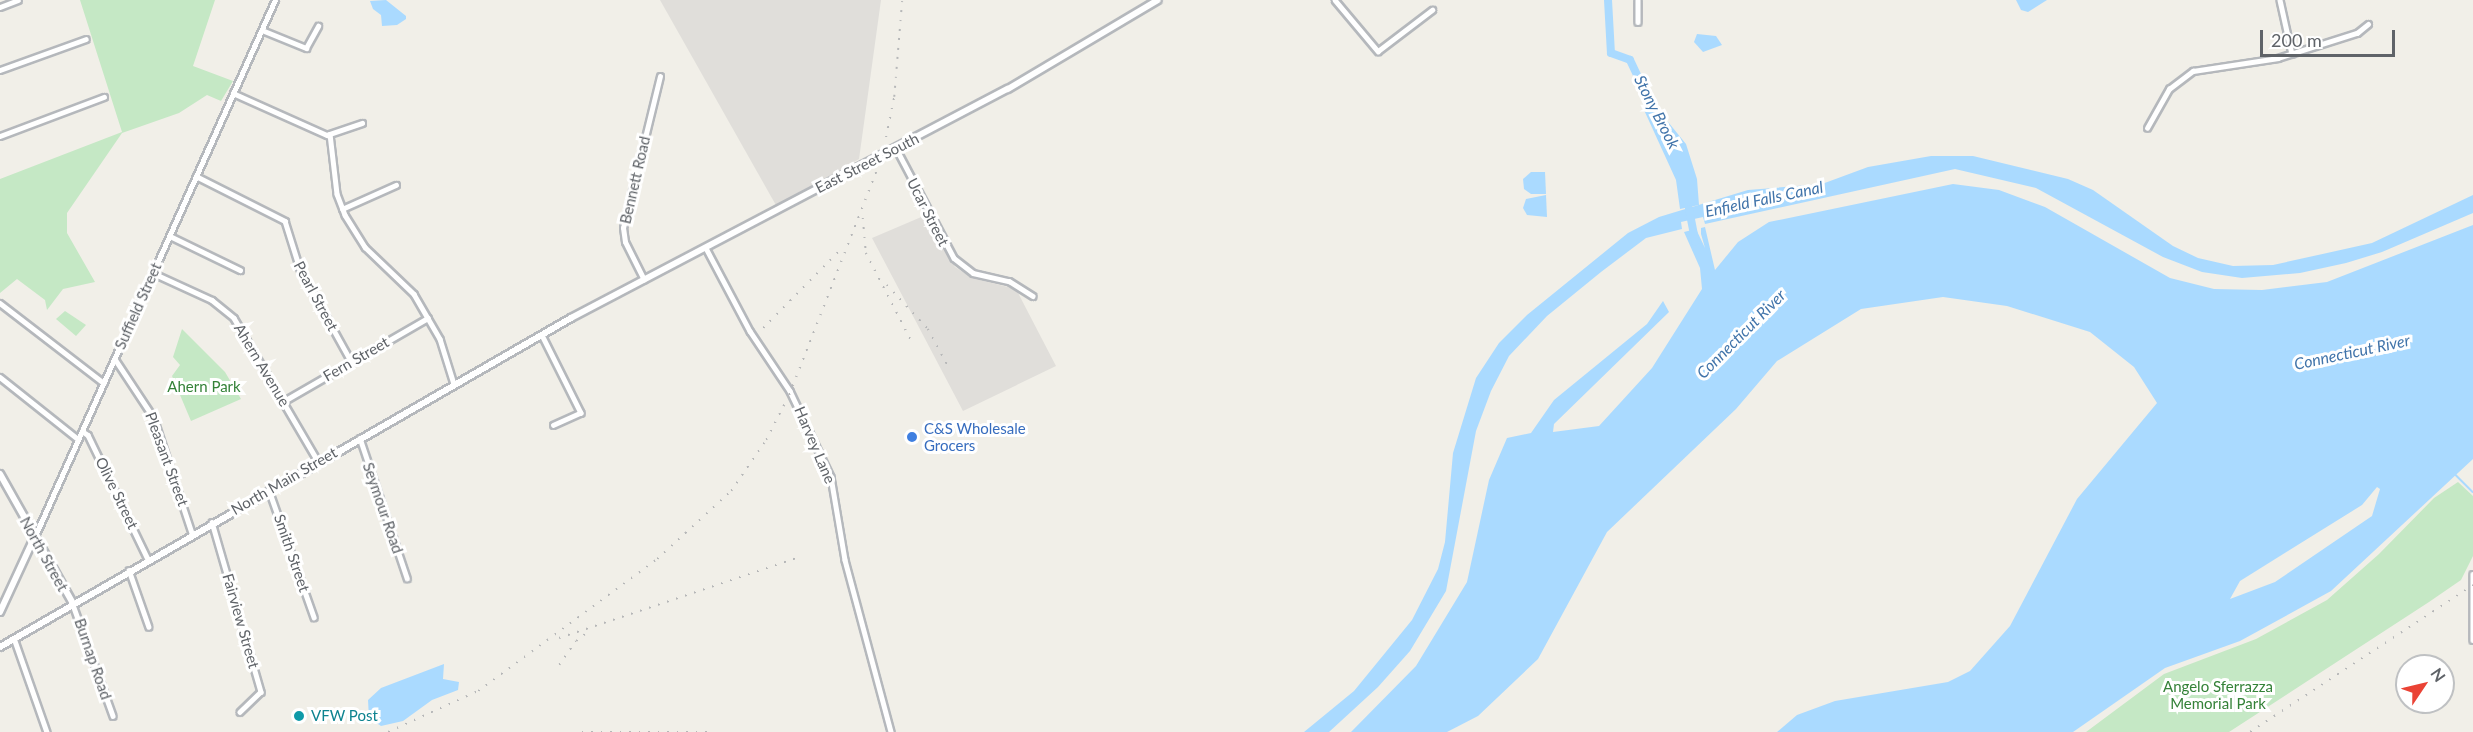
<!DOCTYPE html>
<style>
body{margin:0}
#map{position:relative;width:2473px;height:732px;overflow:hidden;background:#f1efe8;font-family:Lato,sans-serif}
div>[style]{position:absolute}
.industrial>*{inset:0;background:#e0deda}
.green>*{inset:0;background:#c5e8c5}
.water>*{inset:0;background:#aadaff}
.stream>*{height:1.5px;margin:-0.75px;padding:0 0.75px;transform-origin:0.75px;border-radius:0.75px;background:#aadaff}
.river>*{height:8px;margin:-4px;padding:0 4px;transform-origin:4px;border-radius:4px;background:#aadaff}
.roads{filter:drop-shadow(2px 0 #b5b8bc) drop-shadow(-2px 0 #b5b8bc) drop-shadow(0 2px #b5b8bc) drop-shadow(0 -2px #b5b8bc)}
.street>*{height:4.5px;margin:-2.25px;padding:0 2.25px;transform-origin:2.25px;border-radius:2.25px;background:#fff}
.secondary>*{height:6px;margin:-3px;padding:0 3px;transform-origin:3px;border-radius:3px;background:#fff}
.rail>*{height:1.5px;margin-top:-0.75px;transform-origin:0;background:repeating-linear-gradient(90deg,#b6b7b8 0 1.5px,transparent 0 9.5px)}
.dots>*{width:16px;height:16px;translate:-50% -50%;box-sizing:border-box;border:3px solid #fff;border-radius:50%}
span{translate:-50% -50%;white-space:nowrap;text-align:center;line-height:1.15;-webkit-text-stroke:6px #fff;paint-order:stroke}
.street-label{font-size:15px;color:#5f6368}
.park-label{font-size:15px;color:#348238}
.shop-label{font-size:15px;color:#366cbe}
.left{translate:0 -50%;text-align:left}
.culture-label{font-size:15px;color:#0d838f}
.water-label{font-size:16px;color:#4174aa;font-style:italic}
.north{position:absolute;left:2395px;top:654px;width:60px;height:60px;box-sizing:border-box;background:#fff;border:2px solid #bfc1c3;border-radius:50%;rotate:55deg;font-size:16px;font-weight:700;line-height:24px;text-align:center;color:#5f6368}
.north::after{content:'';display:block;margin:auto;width:21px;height:27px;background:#ea4335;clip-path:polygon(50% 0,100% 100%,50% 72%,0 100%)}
.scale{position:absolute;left:2260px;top:30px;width:135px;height:27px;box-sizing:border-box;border:3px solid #5f6368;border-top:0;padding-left:8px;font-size:18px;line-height:21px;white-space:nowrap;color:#5f6368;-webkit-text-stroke:4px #fff;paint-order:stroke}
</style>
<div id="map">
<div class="industrial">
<i style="clip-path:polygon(660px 0,881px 0,859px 159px,777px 207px)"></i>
<i style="clip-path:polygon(926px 215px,955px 267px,972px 278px,1016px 289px,1056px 366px,963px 411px,872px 238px)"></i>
</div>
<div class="green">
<i style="clip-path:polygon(80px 0,215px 0,193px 66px,233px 81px,221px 101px,207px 95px,179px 113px,122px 133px,67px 213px,67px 233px,95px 282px,63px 289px,47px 310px,45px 300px,17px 279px,0 293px,0 179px,122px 132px)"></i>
<i style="clip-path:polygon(65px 311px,86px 325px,76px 336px,56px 319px)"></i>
<i style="clip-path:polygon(182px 329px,225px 372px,241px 399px,191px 421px,172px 376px,180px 365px,173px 357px)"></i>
<i style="clip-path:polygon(2458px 482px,2473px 496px,2473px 556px,2461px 580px,2429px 602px,2229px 732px,2086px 732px,2164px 674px,2256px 639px,2327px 600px,2379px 554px,2434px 498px)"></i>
</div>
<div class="water">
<i style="clip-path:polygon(386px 0,406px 16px,406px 19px,397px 25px,382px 26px,381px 15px,373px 9px,370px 1px)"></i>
<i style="clip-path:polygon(2016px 0,2047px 0,2028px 12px,2021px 10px)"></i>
<i style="clip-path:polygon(1697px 34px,1716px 36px,1722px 45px,1703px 52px,1694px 42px)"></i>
<i style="clip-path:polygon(1651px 101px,1686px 144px,1697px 179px,1699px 205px,1680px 209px,1676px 180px,1644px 110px,1645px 104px)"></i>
<i style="clip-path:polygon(1931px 156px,1973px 156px,2068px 179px,2093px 190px,2173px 246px,2198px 258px,2233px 266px,2273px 265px,2372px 243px,2473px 195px,2473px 213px,2382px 252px,2346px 263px,2300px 273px,2242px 278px,2202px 272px,2163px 257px,2036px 188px,1955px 169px,1705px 224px,1703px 217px,1681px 222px,1682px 229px,1646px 238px,1601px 272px,1547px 316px,1509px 356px,1491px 391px,1476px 431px,1446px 591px,1410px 651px,1378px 687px,1329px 732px,1304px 732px,1354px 691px,1412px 620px,1438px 569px,1445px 542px,1453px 453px,1476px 378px,1499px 343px,1527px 315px,1628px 233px,1659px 217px,1748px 190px,1822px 184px,1868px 167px)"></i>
<i style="clip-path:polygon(1531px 172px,1545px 172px,1546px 194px,1531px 194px,1524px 189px,1523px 179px)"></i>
<i style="clip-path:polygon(evenodd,1953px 184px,1999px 190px,2045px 207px,2170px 278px,2214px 289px,2262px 290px,2327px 282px,2473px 225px,2473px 459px,2331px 591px,2240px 641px,2165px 668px,2073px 732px,1777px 732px,1797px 715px,1835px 701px,1948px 682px,1970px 671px,2010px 626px,2077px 499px,2157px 403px,2134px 367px,2090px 332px,2007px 306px,1943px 297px,1861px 309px,1777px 361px,1736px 409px,1607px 532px,1538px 659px,1478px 716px,1447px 732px,1351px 732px,1416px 666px,1467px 582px,1489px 480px,1507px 438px,1531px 433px,1554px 400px,1647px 324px,1663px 301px,1669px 312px,1554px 424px,1553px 432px,1599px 426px,1652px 368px,1702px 289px,1700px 268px,1684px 232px,1696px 229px,1705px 248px,1701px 234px,1701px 228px,1705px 227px,1715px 270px,1738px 242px,1769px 222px,1953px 184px,2377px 487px,2380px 489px,2372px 516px,2275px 582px,2230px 599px,2240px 581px,2362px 505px,2377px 487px)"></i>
<i style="clip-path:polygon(1546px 195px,1547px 217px,1527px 215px,1523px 208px,1526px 199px)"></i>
<i style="clip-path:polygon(444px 664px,443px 679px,459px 682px,458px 690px,432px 700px,403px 721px,381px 726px,369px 718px,368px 700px,381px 688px)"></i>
</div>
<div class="stream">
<i style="left:2455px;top:474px;width:25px;rotate:45deg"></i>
</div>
<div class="river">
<i style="left:1608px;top:0;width:53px;rotate:86.8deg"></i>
<i style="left:1611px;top:53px;width:20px;rotate:20deg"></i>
<i style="left:1630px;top:60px;width:56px;rotate:64.8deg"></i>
<i style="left:1689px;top:209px;width:33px;rotate:79deg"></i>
</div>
<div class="roads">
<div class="street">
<i style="left:1335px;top:0;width:67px;rotate:49.9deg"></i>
<i style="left:1378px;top:51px;width:68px;rotate:-37.2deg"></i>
<i style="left:1638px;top:0;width:22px;rotate:90deg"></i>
<i style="left:2280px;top:0;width:55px;rotate:77.5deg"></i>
<i style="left:0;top:7px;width:19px;rotate:-21deg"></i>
<i style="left:262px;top:30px;width:48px;rotate:22.2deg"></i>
<i style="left:306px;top:48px;width:25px;rotate:-61deg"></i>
<i style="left:0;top:70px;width:91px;rotate:-19.8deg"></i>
<i style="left:233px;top:93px;width:103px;rotate:24.1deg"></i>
<i style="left:327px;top:135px;width:37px;rotate:-19deg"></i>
<i style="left:2147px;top:128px;width:45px;rotate:-60.6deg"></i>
<i style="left:2169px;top:89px;width:30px;rotate:-37deg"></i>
<i style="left:2193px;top:71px;width:86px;rotate:-8.7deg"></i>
<i style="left:2278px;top:58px;width:83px;rotate:-17.6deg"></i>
<i style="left:2357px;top:33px;width:14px;rotate:-39deg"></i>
<i style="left:330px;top:134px;width:60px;rotate:83.3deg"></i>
<i style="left:337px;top:194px;width:22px;rotate:69deg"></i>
<i style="left:345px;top:215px;width:38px;rotate:58deg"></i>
<i style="left:365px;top:247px;width:68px;rotate:43.8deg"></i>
<i style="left:414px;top:294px;width:52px;rotate:60deg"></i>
<i style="left:440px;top:339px;width:47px;rotate:72.7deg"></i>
<i style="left:0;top:136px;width:111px;rotate:-20.6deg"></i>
<i style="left:896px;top:148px;width:124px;rotate:62.2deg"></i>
<i style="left:954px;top:258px;width:24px;rotate:38deg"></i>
<i style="left:973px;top:273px;width:37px;rotate:13deg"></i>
<i style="left:1009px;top:281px;width:28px;rotate:32deg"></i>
<i style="left:196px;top:176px;width:100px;rotate:26.8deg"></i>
<i style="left:285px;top:221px;width:50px;rotate:72.6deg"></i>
<i style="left:300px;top:269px;width:105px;rotate:61deg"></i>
<i style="left:342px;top:209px;width:59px;rotate:-24deg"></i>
<i style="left:170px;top:236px;width:78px;rotate:25.9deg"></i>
<i style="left:706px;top:248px;width:94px;rotate:62.1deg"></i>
<i style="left:750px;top:331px;width:72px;rotate:56.3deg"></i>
<i style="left:790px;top:391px;width:95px;rotate:64.5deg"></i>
<i style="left:831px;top:477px;width:84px;rotate:80.4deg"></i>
<i style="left:845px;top:560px;width:178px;rotate:75deg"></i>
<i style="left:153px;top:273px;width:65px;rotate:24.6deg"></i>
<i style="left:212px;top:300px;width:28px;rotate:39deg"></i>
<i style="left:234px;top:318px;width:166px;rotate:59.6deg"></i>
<i style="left:644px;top:280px;width:42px;rotate:-116.6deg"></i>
<i style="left:625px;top:242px;width:14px;rotate:-98deg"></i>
<i style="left:623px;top:228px;width:156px;rotate:-76.3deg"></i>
<i style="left:0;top:303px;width:131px;rotate:37.6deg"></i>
<i style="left:542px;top:335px;width:87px;rotate:63.4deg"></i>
<i style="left:581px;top:413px;width:30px;rotate:156deg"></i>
<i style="left:115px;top:359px;width:71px;rotate:56.5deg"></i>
<i style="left:154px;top:418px;width:121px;rotate:71.7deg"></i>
<i style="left:0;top:377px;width:100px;rotate:38.5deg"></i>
<i style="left:284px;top:401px;width:166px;rotate:-30deg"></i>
<i style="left:82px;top:431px;width:7px;rotate:34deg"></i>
<i style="left:88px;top:435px;width:138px;rotate:64.2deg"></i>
<i style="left:360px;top:438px;width:148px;rotate:71.4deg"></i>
<i style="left:269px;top:490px;width:135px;rotate:70.5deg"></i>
<i style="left:212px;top:522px;width:177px;rotate:73.9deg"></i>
<i style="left:261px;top:692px;width:29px;rotate:136deg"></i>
<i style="left:35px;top:536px;width:587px;rotate:-65.88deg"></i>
<i style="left:129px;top:570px;width:60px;rotate:70.7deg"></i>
<i style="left:2473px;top:574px;width:66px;rotate:90deg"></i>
<i style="left:72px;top:602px;width:121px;rotate:70.2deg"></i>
<i style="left:14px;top:638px;width:100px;rotate:70.7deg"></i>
</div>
<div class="secondary">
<i style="left:0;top:474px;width:147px;rotate:60.6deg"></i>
<i style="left:0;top:612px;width:84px;rotate:-65.3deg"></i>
<i style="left:0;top:647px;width:659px;rotate:-29.95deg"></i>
<i style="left:571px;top:318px;width:493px;rotate:-27.7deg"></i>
<i style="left:1008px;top:89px;width:174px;rotate:-30.7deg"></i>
</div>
</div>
<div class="rail">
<i style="left:863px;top:218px;width:35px;rotate:85deg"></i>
<i style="left:866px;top:253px;width:100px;rotate:62.7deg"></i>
<i style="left:887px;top:285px;width:60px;rotate:47deg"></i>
<i style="left:928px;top:329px;width:44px;rotate:61.7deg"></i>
<i style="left:763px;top:328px;width:112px;rotate:-45.4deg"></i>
<i style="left:559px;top:638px;width:253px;rotate:-18.6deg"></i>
<i style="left:559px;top:665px;width:29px;rotate:-55deg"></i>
<i style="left:576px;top:641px;width:16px;rotate:-38deg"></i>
<i style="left:388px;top:732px;width:99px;rotate:-24.5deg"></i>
<i style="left:478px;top:691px;width:222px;rotate:-36.4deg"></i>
<i style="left:657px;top:559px;width:100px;rotate:-42.6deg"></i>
<i style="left:731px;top:491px;width:62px;rotate:-55.5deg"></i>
<i style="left:766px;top:440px;width:51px;rotate:-62.9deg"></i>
<i style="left:789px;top:395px;width:256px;rotate:-68.7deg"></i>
<i style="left:882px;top:156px;width:60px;rotate:-78.5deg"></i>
<i style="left:894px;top:97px;width:97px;rotate:-85.3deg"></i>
<i style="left:582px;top:732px;width:131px"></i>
<i style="left:2250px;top:732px;width:267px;rotate:-33.4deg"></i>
</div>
<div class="dots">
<i style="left:912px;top:437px;background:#3f7fe0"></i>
<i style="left:299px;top:716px;background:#0f9aa8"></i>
</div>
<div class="street-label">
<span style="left:867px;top:163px;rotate:-27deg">East Street South</span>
<span style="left:635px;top:180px;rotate:-77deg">Bennett Road</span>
<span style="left:928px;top:212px;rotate:63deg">Ucar Street</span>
<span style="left:316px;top:296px;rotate:62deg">Pearl Street</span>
<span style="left:138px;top:306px;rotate:-66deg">Suffield Street</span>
<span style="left:356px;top:359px;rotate:-30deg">Fern Street</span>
<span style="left:262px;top:365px;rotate:59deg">Ahern Avenue</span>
<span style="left:815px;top:445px;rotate:67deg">Harvey Lane</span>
<span style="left:167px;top:459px;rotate:70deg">Pleasant Street</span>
<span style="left:284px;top:481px;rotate:-30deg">North Main Street</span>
<span style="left:117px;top:493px;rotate:64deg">Olive Street</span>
<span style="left:383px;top:508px;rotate:71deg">Seymour Road</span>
<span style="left:292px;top:553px;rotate:71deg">Smith Street</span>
<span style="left:44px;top:554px;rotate:61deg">North Street</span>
<span style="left:241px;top:621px;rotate:74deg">Fairview Street</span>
<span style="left:93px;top:659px;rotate:71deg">Burnap Road</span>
</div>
<div class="park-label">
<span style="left:204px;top:387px">Ahern Park</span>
<span style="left:2218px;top:695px">Angelo Sferrazza<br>Memorial Park</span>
</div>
<div class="shop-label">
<span class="left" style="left:924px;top:437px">C&amp;S Wholesale<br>Grocers</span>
</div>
<div class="culture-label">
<span class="left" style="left:311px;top:716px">VFW Post</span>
</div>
<div class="water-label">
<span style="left:1657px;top:112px;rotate:63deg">Stony Brook</span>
<span style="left:1764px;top:199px;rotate:-12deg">Enfield Falls Canal</span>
<span style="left:1741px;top:334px;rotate:-45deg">Connecticut River</span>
<span style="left:2352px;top:352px;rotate:-12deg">Connecticut River</span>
</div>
<div class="north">N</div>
<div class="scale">200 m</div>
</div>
